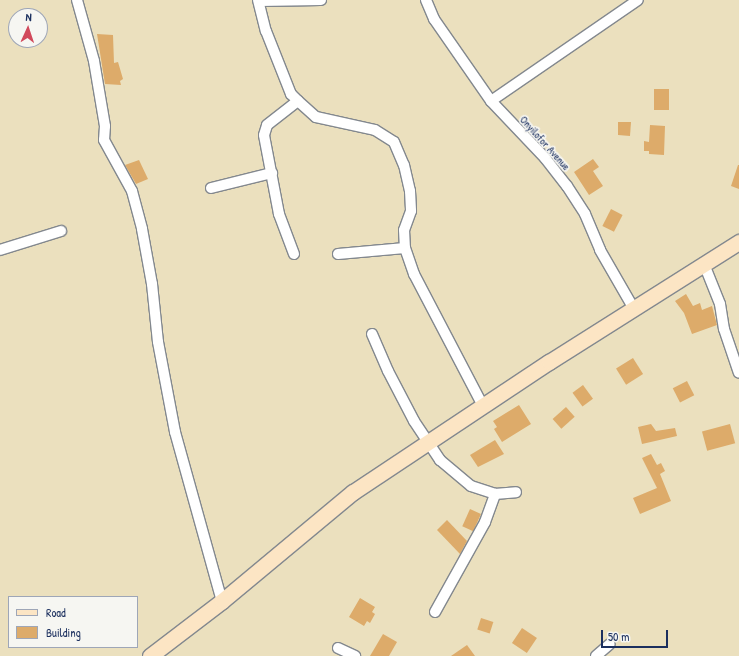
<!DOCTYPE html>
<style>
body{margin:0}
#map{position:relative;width:739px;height:656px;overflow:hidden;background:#ebe0be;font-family:"Patrick Hand",sans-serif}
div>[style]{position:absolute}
.building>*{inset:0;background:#ddab6a;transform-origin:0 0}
.roads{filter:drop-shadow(1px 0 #83888e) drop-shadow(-1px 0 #83888e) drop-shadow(0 1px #83888e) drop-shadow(0 -1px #83888e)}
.minor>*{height:10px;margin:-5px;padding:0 5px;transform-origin:5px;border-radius:5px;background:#fff}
.secondary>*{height:15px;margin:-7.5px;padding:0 7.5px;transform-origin:7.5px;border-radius:7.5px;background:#fce5c4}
span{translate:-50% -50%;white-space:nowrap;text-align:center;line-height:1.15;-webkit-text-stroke:3.5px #f6f6f2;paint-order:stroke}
.street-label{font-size:11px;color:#1b2f5e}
.legend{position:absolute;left:8px;top:596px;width:130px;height:52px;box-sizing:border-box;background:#f6f6f2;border:1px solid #9ea6b7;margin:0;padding:5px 7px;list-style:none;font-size:12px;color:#1b2f5e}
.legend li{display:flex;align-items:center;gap:8px;height:20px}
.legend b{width:20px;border:1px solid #9ea6b7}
.north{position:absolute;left:8px;top:8px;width:40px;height:40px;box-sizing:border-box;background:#f6f6f2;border:1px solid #9ea6b7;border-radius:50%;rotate:3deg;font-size:11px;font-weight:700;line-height:16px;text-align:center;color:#1b2f5e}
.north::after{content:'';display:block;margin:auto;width:14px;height:18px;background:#d1495b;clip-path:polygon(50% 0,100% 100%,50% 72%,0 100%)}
.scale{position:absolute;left:601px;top:630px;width:67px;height:18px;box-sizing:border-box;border:2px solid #1b2f5e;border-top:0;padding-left:5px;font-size:12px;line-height:14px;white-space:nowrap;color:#1b2f5e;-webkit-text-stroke:3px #f6f6f2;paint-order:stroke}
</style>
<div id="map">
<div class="building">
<i style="clip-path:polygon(97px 34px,113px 35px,114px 63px,118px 62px,123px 79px,120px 81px,121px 85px,105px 84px)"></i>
<i style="left:654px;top:89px;width:15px;height:21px"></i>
<i style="clip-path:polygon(618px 122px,631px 122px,630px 136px,618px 135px)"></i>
<i style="clip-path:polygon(650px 125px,665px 126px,664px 155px,649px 154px,649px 151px,644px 151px,644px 141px,649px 142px)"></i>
<i style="clip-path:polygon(593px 159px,599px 167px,593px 171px,603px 186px,589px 195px,574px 172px)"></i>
<i style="clip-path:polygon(139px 160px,148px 179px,136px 184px,125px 165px)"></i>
<i style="clip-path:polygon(738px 165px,739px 165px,739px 189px,731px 186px)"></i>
<i style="left:611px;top:209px;width:13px;height:19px;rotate:27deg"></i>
<i style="clip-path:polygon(686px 294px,693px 306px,700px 303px,702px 310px,712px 306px,717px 325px,692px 334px,684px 313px,675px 301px)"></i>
<i style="left:633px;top:358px;width:19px;height:20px;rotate:58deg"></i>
<i style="left:687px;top:381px;width:16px;height:16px;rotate:63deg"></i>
<i style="left:583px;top:385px;width:17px;height:13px;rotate:54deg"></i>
<i style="clip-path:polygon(519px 405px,531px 424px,502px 442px,494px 429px,497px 427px,493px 421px)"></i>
<i style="left:566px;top:407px;width:13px;height:18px;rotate:48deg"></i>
<i style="clip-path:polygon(651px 424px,656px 431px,675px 428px,677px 436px,642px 444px,638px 427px)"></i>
<i style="left:730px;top:424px;width:20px;height:29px;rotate:75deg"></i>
<i style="clip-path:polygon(495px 440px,504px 454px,478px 467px,470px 455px)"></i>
<i style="clip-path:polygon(651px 454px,657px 465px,661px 463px,665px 471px,660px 474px,671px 501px,640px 514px,633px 498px,657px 488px,642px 458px)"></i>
<i style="left:470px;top:509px;width:12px;height:19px;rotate:24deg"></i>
<i style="clip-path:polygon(447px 520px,467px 541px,460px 554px,437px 530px)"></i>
<i style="clip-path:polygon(360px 598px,375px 607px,372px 612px,375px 614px,370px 623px,367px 621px,364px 626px,349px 617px)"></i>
<i style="left:481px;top:618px;width:13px;height:12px;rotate:18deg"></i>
<i style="left:522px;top:628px;width:18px;height:18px;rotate:34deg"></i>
<i style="clip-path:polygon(383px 634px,397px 642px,389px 656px,370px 656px)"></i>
<i style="clip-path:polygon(467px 645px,475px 656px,451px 656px)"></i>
</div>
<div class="roads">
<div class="minor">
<i style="left:77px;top:0;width:63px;rotate:74.4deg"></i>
<i style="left:94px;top:61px;width:66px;rotate:80.4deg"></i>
<i style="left:105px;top:126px;width:14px;rotate:94deg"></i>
<i style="left:104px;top:140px;width:58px;rotate:61.2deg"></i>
<i style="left:132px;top:191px;width:39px;rotate:75deg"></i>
<i style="left:142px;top:229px;width:56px;rotate:79.7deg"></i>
<i style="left:152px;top:284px;width:58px;rotate:84.1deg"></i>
<i style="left:158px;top:342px;width:92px;rotate:79.3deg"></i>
<i style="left:175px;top:432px;width:175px;rotate:74.5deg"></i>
<i style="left:258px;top:0;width:32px;rotate:76deg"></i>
<i style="left:266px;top:31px;width:68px;rotate:68.4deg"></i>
<i style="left:291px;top:94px;width:10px;rotate:45deg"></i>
<i style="left:298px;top:101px;width:24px;rotate:42deg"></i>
<i style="left:316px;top:117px;width:60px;rotate:12.4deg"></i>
<i style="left:375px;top:130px;width:22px;rotate:32deg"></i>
<i style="left:394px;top:142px;width:25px;rotate:67deg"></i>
<i style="left:404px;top:165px;width:27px;rotate:77deg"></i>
<i style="left:410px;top:191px;width:20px;rotate:87deg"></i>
<i style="left:411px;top:211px;width:20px;rotate:110deg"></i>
<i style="left:404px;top:230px;width:18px;rotate:87deg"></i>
<i style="left:405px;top:248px;width:28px;rotate:71deg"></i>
<i style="left:414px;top:274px;width:149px;rotate:62.4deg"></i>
<i style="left:426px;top:0;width:21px;rotate:67deg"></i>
<i style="left:434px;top:19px;width:100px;rotate:55.2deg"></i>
<i style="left:491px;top:101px;width:79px;rotate:46.5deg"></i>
<i style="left:545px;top:158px;width:36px;rotate:52deg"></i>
<i style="left:567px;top:186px;width:33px;rotate:57deg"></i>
<i style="left:585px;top:214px;width:39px;rotate:67deg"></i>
<i style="left:600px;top:250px;width:68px;rotate:60deg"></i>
<i style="left:259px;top:1px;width:62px;rotate:-0.9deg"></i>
<i style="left:491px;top:101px;width:178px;rotate:-34.5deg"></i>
<i style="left:211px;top:188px;width:63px;rotate:-13.8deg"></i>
<i style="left:0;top:250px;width:64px;rotate:-17.3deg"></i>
<i style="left:294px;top:254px;width:43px;rotate:-110.6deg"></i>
<i style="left:279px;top:214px;width:80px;rotate:-100.8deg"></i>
<i style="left:264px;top:135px;width:10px;rotate:-73deg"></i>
<i style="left:267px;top:125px;width:39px;rotate:-38deg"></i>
<i style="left:338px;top:254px;width:67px;rotate:-5.1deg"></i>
<i style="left:704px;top:264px;width:43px;rotate:68.2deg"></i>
<i style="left:720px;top:304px;width:25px;rotate:81deg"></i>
<i style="left:724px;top:329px;width:46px;rotate:71.2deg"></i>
<i style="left:372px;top:334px;width:40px;rotate:66.6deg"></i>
<i style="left:388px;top:371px;width:56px;rotate:62.5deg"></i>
<i style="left:414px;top:421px;width:47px;rotate:56.3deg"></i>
<i style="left:440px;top:460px;width:40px;rotate:40deg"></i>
<i style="left:471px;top:486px;width:25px;rotate:18deg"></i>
<i style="left:495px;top:494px;width:21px;rotate:-5deg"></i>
<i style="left:435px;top:612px;width:103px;rotate:-60.9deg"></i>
<i style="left:485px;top:522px;width:30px;rotate:-70deg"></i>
<i style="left:338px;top:648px;width:19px;rotate:25deg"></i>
<i style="left:596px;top:656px;width:18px;rotate:-41deg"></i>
</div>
<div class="secondary">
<i style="left:150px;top:656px;width:91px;rotate:-37.4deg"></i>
<i style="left:222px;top:601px;width:170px;rotate:-39.8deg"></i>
<i style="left:353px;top:492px;width:235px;rotate:-33.6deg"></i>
<i style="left:549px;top:362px;width:225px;rotate:-32.3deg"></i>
</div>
</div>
<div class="street-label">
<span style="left:545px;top:143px;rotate:48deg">Onyilofor Avenue</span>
</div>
<ul class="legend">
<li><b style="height:5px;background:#fce5c4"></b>Road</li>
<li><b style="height:11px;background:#ddab6a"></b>Building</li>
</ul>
<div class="north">N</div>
<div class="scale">50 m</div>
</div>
